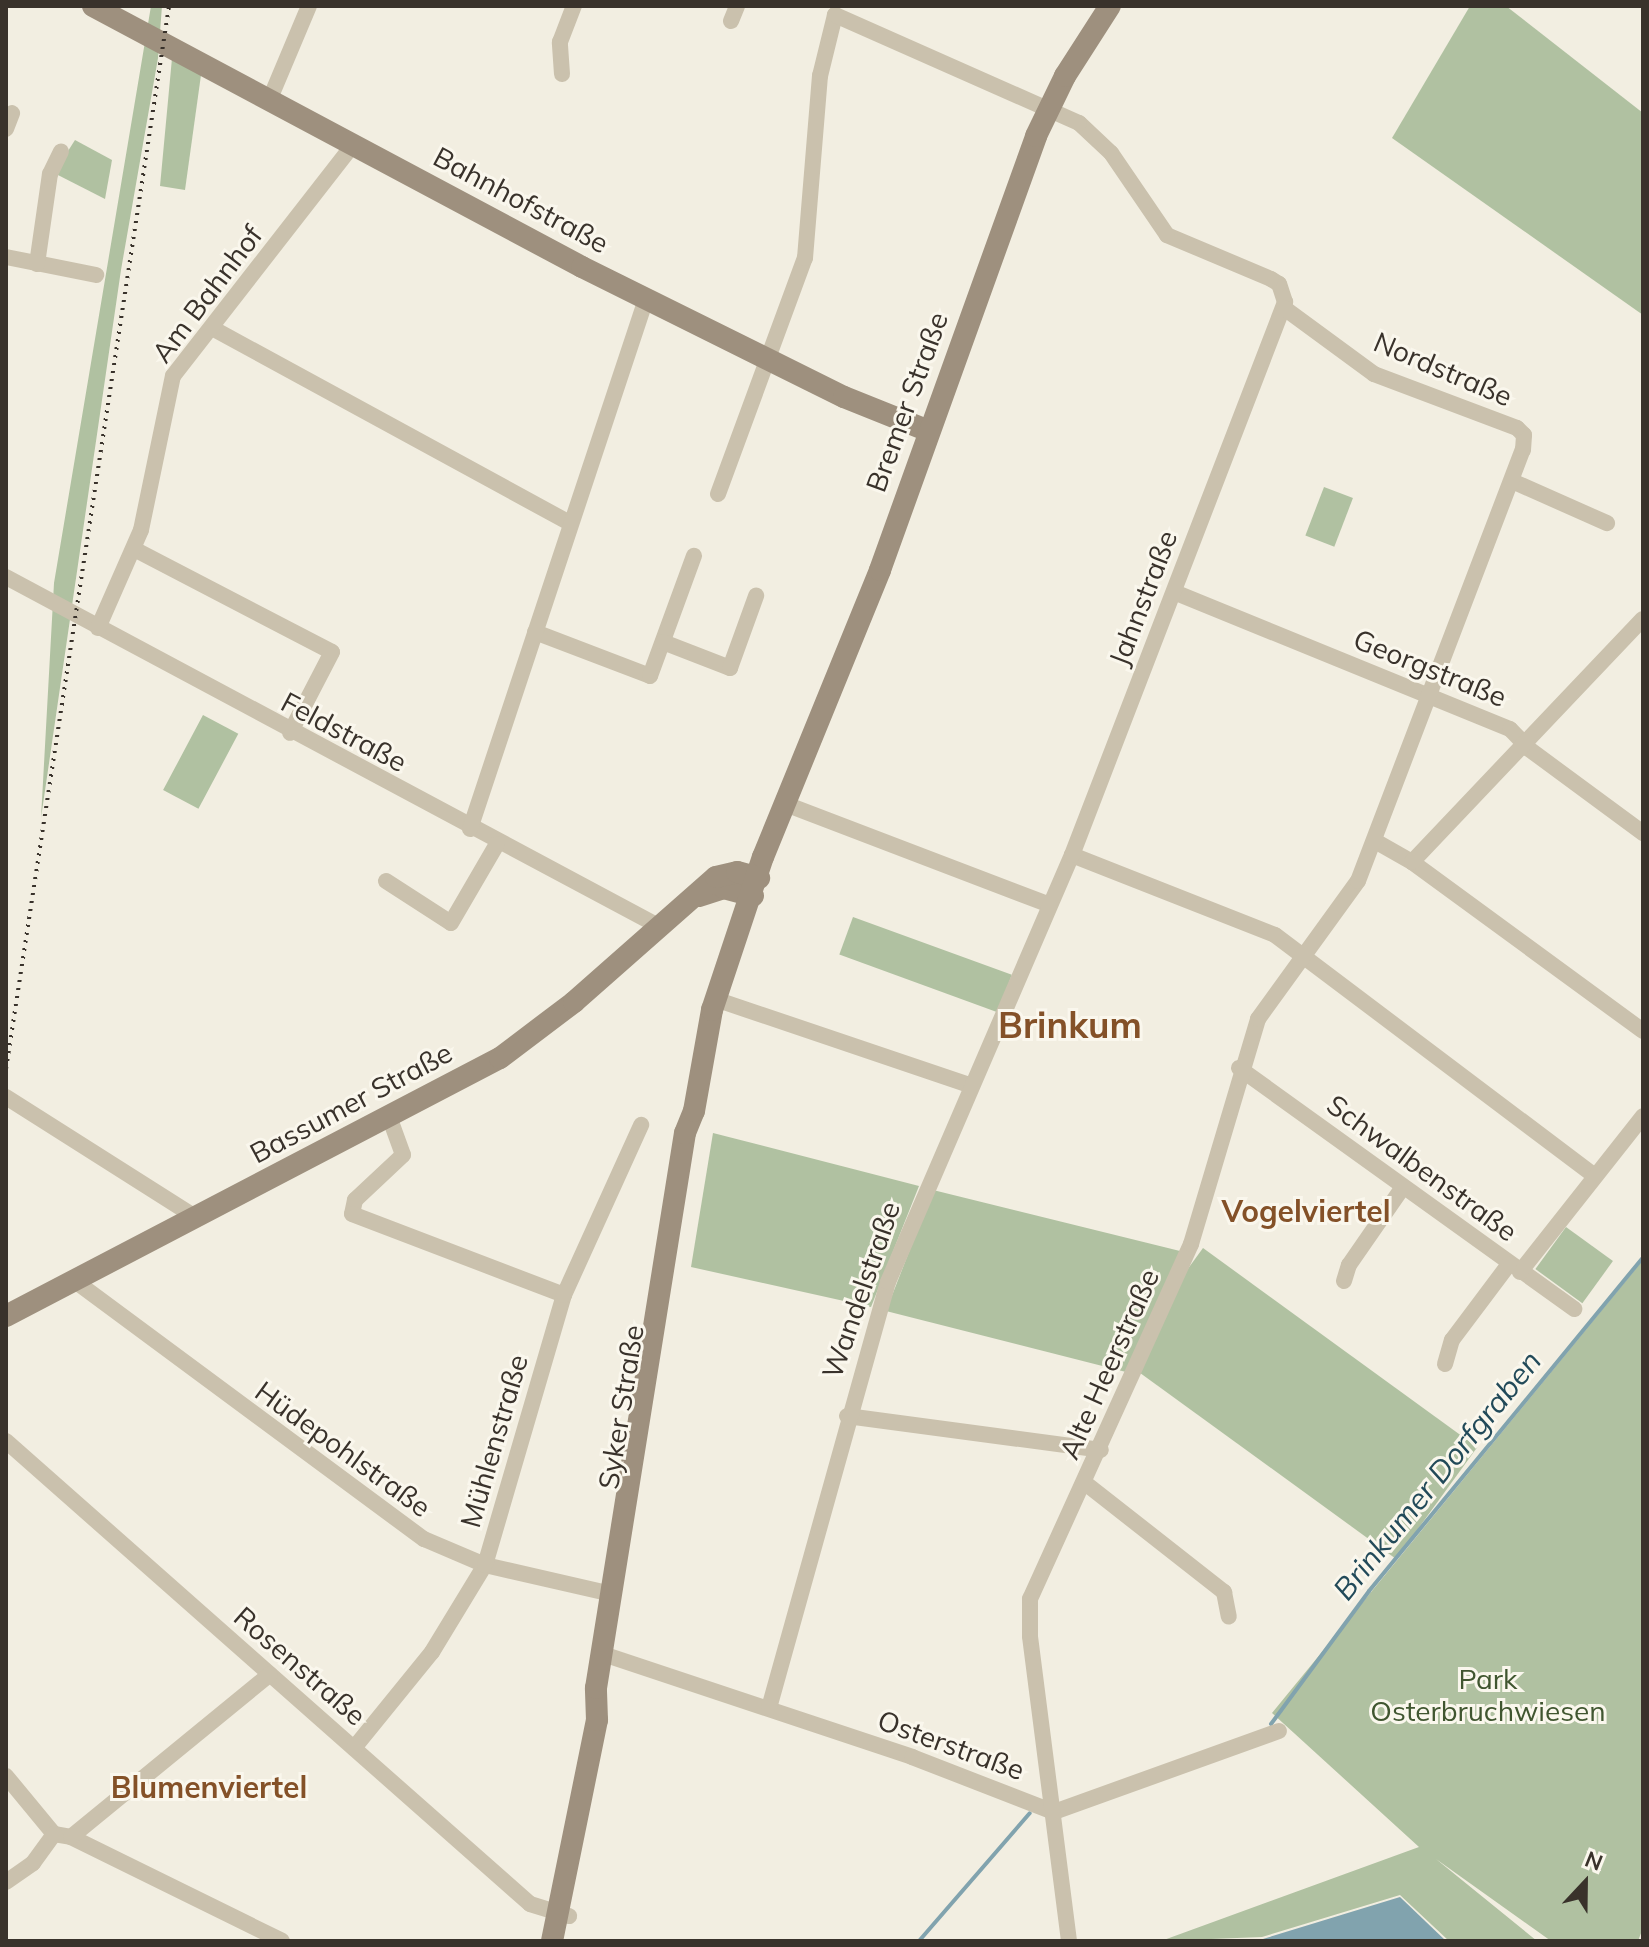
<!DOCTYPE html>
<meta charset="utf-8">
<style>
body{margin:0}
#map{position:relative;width:1649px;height:1947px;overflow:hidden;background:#f2eee1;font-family:Mulish,sans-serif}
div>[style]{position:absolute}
.green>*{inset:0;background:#b0c1a1;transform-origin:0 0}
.water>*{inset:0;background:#81a3ae}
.stream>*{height:4px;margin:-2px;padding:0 2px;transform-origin:2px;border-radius:2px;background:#81a3ae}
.street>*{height:16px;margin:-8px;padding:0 8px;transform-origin:8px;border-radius:8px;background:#cac1ad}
.secondary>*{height:22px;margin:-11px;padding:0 11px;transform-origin:11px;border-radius:11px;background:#9e907e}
.rail>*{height:4px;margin-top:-2px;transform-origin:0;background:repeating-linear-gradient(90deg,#39322b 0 2px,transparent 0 8px)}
span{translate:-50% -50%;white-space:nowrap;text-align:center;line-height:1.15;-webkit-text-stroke:6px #faf7ed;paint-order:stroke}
.street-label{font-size:28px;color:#39322b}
.park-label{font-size:28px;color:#405630}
.neighbourhood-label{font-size:30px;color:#845128;font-weight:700}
.water-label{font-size:30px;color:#224a59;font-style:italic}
.district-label{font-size:36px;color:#845128;font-weight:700}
.frame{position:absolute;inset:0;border:8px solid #39322b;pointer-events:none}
.north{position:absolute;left:1545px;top:1843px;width:80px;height:80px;-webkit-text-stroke:6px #faf7ed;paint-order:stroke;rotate:22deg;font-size:22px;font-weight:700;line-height:32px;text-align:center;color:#39322b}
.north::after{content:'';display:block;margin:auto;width:28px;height:36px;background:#39322b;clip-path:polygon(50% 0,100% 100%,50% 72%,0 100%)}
</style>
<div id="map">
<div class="green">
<i style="clip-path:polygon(151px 6px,162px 6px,158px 58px,121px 270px,41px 818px,54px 583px)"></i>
<i style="clip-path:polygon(1470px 6px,1506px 6px,1643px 113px,1643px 315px,1392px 138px)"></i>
<i style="clip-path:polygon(172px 58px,201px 75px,185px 190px,160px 186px)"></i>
<i style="clip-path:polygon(75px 140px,112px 160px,105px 199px,54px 173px)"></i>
<i style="left:1324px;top:487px;width:31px;height:52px;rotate:21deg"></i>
<i style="left:203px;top:715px;width:40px;height:85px;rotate:28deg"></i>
<i style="left:853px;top:917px;width:169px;height:40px;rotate:20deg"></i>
<i style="clip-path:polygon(713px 1133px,919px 1186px,871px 1307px,691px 1267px)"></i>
<i style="clip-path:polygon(933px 1190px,1180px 1251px,1126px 1372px,886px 1311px)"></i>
<i style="left:1566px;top:1227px;width:58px;height:52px;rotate:36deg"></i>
<i style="left:1203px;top:1248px;width:339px;height:138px;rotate:36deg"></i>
<i style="clip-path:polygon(1643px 1260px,1643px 1928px,1638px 1941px,1551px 1941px,1436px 1859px,1537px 1941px,1449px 1941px,1400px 1895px,1262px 1937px,1161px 1941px,1419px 1847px,1272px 1713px)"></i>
</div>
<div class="water">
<i style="clip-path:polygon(1400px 1897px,1446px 1941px,1261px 1941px,1263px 1939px)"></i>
</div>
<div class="stream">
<i style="left:1271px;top:1724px;width:165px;rotate:-53.6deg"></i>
<i style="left:1369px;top:1591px;width:432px;rotate:-50.6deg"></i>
<i style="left:919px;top:1941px;width:169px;rotate:-49.1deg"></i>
</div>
<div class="street">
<i style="left:731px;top:21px;width:16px;rotate:-68deg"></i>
<i style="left:562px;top:74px;width:32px;rotate:-94deg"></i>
<i style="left:560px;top:42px;width:39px;rotate:-69deg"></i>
<i style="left:269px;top:101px;width:103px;rotate:-67.2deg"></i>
<i style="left:6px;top:129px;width:17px;rotate:-69deg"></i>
<i style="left:6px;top:257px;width:92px;rotate:11.3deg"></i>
<i style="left:37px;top:264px;width:91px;rotate:-81.8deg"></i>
<i style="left:50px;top:174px;width:25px;rotate:-64deg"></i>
<i style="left:212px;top:328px;width:408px;rotate:28.6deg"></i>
<i style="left:1512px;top:481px;width:104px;rotate:23.9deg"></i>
<i style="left:718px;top:494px;width:252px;rotate:-69.8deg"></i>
<i style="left:805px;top:258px;width:183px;rotate:-85.3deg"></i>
<i style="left:820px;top:76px;width:63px;rotate:-76.2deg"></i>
<i style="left:134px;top:549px;width:223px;rotate:27.5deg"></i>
<i style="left:332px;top:652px;width:91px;rotate:117.4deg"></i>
<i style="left:6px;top:577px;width:742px;rotate:28.15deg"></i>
<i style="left:1174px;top:592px;width:363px;rotate:22.2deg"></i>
<i style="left:1510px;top:729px;width:28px;rotate:46deg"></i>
<i style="left:1529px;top:749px;width:142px;rotate:36.4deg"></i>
<i style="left:98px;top:628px;width:107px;rotate:-66.3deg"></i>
<i style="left:141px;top:530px;width:157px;rotate:-78.3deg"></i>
<i style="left:173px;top:376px;width:293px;rotate:-52.1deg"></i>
<i style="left:535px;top:632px;width:123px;rotate:20.9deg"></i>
<i style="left:650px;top:676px;width:128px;rotate:-69.9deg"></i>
<i style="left:663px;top:642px;width:72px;rotate:21.2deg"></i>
<i style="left:730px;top:668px;width:77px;rotate:-70.1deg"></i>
<i style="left:788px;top:805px;width:277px;rotate:20.9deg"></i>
<i style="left:470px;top:829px;width:558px;rotate:-71.63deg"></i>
<i style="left:1375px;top:841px;width:43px;rotate:29.6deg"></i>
<i style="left:1412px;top:862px;width:286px;rotate:36.2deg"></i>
<i style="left:1072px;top:855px;width:218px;rotate:21.5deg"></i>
<i style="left:1275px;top:935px;width:399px;rotate:37deg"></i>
<i style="left:1412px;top:862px;width:335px;rotate:-46.5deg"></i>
<i style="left:386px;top:881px;width:77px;rotate:32.9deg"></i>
<i style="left:451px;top:923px;width:91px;rotate:-59.8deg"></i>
<i style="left:715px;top:999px;width:268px;rotate:18.7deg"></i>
<i style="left:1239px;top:1068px;width:413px;rotate:35.7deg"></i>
<i style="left:6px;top:1097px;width:226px;rotate:32.4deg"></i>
<i style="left:390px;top:1119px;width:38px;rotate:70deg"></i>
<i style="left:403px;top:1155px;width:66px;rotate:136.8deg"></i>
<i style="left:355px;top:1200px;width:14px;rotate:102deg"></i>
<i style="left:352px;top:1214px;width:227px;rotate:20.9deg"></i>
<i style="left:1520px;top:1272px;width:199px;rotate:-51.7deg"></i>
<i style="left:75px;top:1281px;width:434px;rotate:36.5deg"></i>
<i style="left:424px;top:1539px;width:66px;rotate:23.1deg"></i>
<i style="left:485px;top:1565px;width:130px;rotate:12.9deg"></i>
<i style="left:1344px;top:1281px;width:17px;rotate:-73deg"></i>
<i style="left:1349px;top:1265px;width:95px;rotate:-55.3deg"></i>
<i style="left:1445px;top:1364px;width:25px;rotate:-74deg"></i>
<i style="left:1452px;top:1340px;width:95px;rotate:-53.1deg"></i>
<i style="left:847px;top:1416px;width:256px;rotate:7.6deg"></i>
<i style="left:6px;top:1441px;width:699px;rotate:41.46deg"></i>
<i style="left:530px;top:1904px;width:41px;rotate:17.1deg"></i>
<i style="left:1085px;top:1483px;width:177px;rotate:38.1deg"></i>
<i style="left:1224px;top:1592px;width:25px;rotate:79deg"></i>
<i style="left:603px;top:1654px;width:326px;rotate:18.4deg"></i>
<i style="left:912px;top:1757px;width:152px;rotate:21.2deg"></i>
<i style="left:1054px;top:1812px;width:239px;rotate:-19.8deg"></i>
<i style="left:769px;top:1708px;width:442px;rotate:-74.4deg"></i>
<i style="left:888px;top:1282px;width:465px;rotate:-66.7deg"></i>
<i style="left:1072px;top:855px;width:593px;rotate:-68.93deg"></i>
<i style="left:1285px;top:302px;width:19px;rotate:-108deg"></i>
<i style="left:1279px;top:284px;width:9px;rotate:-148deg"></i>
<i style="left:1271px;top:279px;width:113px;rotate:-157.1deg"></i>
<i style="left:1167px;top:235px;width:99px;rotate:-124.3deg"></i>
<i style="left:1111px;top:153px;width:44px;rotate:-136.8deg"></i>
<i style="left:1079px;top:123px;width:267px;rotate:-156.1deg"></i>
<i style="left:354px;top:1748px;width:124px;rotate:-50.9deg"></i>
<i style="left:432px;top:1652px;width:102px;rotate:-58.7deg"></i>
<i style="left:485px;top:1565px;width:281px;rotate:-73.7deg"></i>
<i style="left:564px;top:1295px;width:187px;rotate:-65.6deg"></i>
<i style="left:6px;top:1776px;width:75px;rotate:50.4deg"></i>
<i style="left:54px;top:1834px;width:17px;rotate:10deg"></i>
<i style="left:71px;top:1837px;width:235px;rotate:26.2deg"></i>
<i style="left:71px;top:1837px;width:257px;rotate:-39.3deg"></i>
<i style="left:6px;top:1882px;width:33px;rotate:-35deg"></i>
<i style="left:33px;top:1863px;width:36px;rotate:-54deg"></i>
<i style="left:1069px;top:1941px;width:307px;rotate:-97.3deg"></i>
<i style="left:1030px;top:1636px;width:37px;rotate:-90deg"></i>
<i style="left:1030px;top:1599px;width:390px;rotate:-65.6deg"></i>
<i style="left:1191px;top:1244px;width:235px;rotate:-73.4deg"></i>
<i style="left:1258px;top:1019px;width:170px;rotate:-54.1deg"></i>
<i style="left:1358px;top:881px;width:462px;rotate:-69.1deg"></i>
<i style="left:1523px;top:450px;width:15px;rotate:-86deg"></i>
<i style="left:1524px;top:435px;width:10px;rotate:-135deg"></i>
<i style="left:1517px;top:428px;width:153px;rotate:-159.3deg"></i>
<i style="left:1374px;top:374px;width:112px;rotate:-143.7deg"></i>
</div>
<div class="secondary">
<i style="left:93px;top:6px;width:554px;rotate:28.09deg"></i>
<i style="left:582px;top:267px;width:292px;rotate:26.4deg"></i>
<i style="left:844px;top:397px;width:92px;rotate:21.8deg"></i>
<i style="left:699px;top:896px;width:26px;rotate:-18deg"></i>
<i style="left:724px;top:888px;width:30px;rotate:15deg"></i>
<i style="left:6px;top:1316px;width:557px;rotate:-27.58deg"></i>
<i style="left:500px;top:1058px;width:93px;rotate:-37.1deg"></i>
<i style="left:574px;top:1002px;width:189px;rotate:-41.4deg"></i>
<i style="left:716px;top:877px;width:22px;rotate:-13deg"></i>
<i style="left:737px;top:872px;width:23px;rotate:15deg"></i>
<i style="left:552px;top:1941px;width:226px;rotate:-78.5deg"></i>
<i style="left:597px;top:1720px;width:32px;rotate:-92deg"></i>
<i style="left:596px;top:1688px;width:562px;rotate:-80.89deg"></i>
<i style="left:685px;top:1133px;width:24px;rotate:-68deg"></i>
<i style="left:694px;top:1111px;width:103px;rotate:-79.9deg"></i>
<i style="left:712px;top:1010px;width:161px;rotate:-71.6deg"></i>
<i style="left:763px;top:857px;width:310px;rotate:-67.8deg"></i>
<i style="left:880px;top:570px;width:461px;rotate:-70.2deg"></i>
<i style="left:1036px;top:136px;width:67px;rotate:-64.2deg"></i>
<i style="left:1065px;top:76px;width:83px;rotate:-57.3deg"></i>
</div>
<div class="rail">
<i style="left:6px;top:1069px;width:1075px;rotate:-81.28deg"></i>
</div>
<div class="street-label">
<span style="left:521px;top:200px;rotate:28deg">Bahnhofstraße</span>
<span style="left:207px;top:294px;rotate:-53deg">Am Bahnhof</span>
<span style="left:1443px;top:369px;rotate:23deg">Nordstraße</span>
<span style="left:907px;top:402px;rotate:-70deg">Bremer Straße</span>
<span style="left:1143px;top:598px;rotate:-69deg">Jahnstraße</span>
<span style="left:1430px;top:668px;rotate:22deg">Georgstraße</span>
<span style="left:344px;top:732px;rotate:28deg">Feldstraße</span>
<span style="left:351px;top:1103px;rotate:-28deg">Bassumer Straße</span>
<span style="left:1422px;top:1168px;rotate:36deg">Schwalbenstraße</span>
<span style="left:861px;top:1290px;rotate:-71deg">Wandelstraße</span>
<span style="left:1109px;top:1364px;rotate:-66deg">Alte Heerstraße</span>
<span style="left:621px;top:1407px;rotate:-81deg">Syker Straße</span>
<span style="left:494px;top:1441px;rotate:-74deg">Mühlenstraße</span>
<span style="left:343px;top:1449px;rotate:36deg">Hüdepohlstraße</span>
<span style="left:300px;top:1666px;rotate:41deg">Rosenstraße</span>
<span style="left:951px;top:1745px;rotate:20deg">Osterstraße</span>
</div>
<div class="park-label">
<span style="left:1488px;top:1695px">Park<br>Osterbruchwiesen</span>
</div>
<div class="neighbourhood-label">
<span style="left:1306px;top:1211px">Vogelviertel</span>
<span style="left:209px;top:1787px">Blumenviertel</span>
</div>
<div class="water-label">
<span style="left:1437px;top:1475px;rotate:-51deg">Brinkumer Dorfgraben</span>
</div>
<div class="district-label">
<span style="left:1070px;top:1025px">Brinkum</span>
</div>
<div class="frame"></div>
<div class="north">N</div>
</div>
